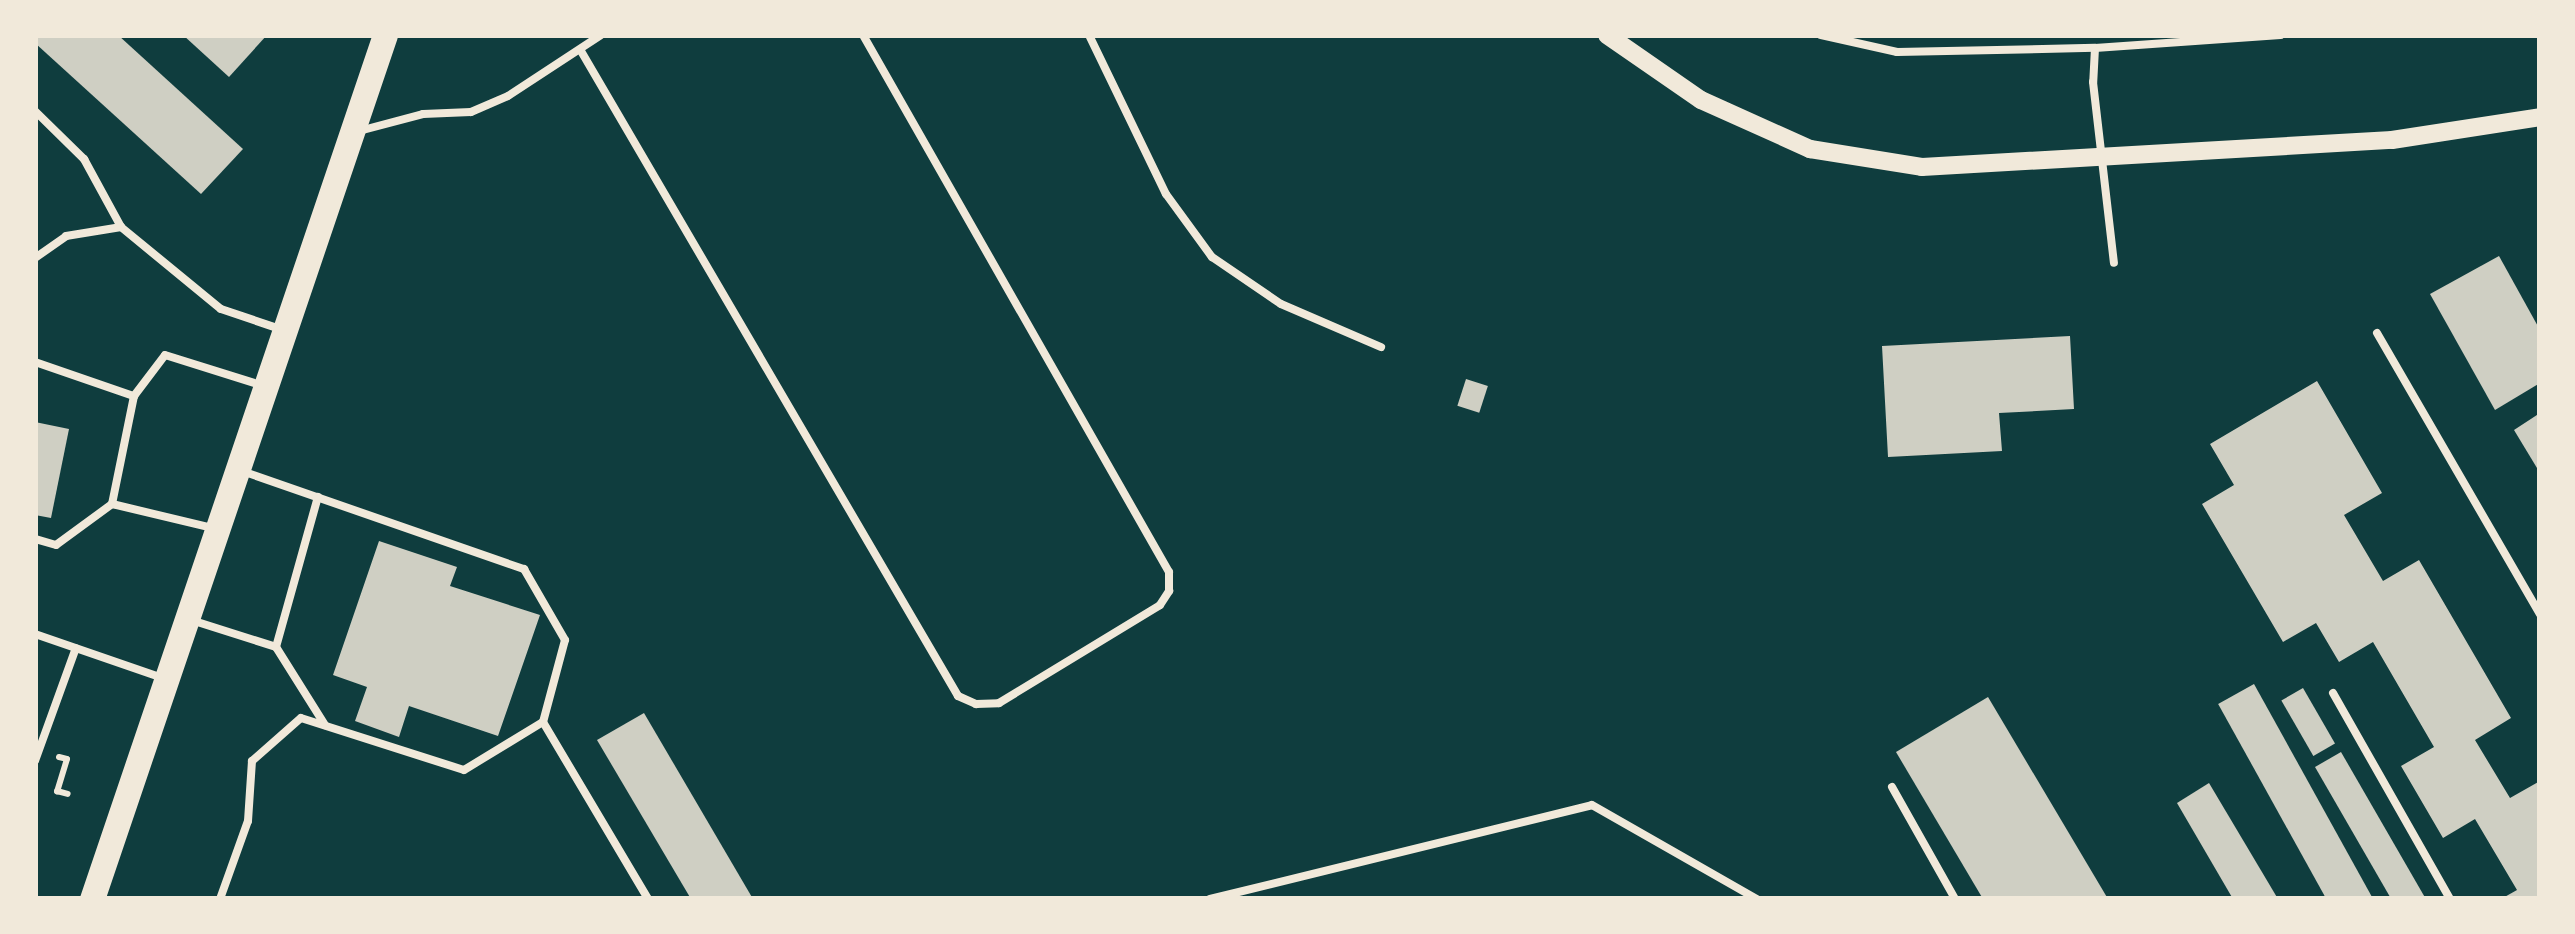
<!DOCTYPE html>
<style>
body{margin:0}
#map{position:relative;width:2575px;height:934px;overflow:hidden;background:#0f3d3e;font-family:Signika,sans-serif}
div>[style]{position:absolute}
.building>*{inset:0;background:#cfcfc3;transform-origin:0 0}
.path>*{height:6px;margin:-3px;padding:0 3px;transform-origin:3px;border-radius:3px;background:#f1e9da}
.service>*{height:8px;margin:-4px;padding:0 4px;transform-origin:4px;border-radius:4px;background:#f1e9da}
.tertiary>*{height:18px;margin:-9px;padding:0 9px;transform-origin:9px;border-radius:9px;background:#f1e9da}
.primary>*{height:25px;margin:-12.5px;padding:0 12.5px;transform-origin:12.5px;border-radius:12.5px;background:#f1e9da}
span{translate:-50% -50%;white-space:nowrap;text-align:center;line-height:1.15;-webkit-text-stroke:9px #f1e9da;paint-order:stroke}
.frame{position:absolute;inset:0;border:38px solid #f1e9da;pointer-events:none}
</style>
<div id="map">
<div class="building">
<i style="clip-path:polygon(35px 35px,118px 35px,243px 149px,201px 194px,35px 43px)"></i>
<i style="clip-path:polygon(183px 35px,267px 35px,229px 77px)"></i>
<i style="clip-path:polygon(2499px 256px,2540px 330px,2540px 383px,2495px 410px,2430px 294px)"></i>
<i style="clip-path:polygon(2070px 336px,2074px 409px,1999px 413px,2002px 451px,1888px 457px,1882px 346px)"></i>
<i style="left:1466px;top:379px;width:23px;height:28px;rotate:18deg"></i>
<i style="clip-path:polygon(2317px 381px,2382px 493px,2344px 515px,2383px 581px,2419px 560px,2511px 718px,2475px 740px,2510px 798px,2540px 781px,2540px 899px,2501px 899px,2517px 890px,2475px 819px,2443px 838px,2401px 766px,2434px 747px,2373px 642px,2339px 662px,2316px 623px,2283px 642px,2202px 504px,2234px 485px,2210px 444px)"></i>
<i style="clip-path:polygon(2540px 413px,2540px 473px,2514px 430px)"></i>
<i style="clip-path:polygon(35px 422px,69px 429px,51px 518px,35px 515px)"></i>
<i style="clip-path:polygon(379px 541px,457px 567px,450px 586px,540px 615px,498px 736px,409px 706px,399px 737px,355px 721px,367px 687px,333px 675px)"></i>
<i style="left:2254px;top:684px;width:246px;height:41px;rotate:61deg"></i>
<i style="left:2303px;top:688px;width:64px;height:25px;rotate:60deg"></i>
<i style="clip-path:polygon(1988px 697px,2108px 899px,1983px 899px,1896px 752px)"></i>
<i style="clip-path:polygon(644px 713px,753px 899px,691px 899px,597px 740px)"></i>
<i style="left:2341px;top:752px;width:170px;height:30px;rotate:60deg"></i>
<i style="clip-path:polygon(2209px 783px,2278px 899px,2233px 899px,2177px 803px)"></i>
</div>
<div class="path">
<i style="left:59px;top:757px;width:8px;rotate:14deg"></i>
<i style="left:67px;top:759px;width:34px;rotate:107deg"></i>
<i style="left:57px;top:791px;width:11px;rotate:15deg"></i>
</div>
<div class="service">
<i style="left:1089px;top:35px;width:177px;rotate:64.2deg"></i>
<i style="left:1166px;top:194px;width:78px;rotate:53.9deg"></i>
<i style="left:1212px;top:257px;width:83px;rotate:34.3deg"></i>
<i style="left:1281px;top:304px;width:109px;rotate:23.3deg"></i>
<i style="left:1821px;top:35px;width:78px;rotate:12.6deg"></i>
<i style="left:1897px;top:52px;width:198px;rotate:-1.2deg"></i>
<i style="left:2095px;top:48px;width:186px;rotate:-4deg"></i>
<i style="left:2095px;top:48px;width:34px;rotate:93deg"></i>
<i style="left:2093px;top:82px;width:182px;rotate:83.4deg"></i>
<i style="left:581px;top:51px;width:747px;rotate:59.69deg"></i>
<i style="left:958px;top:696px;width:20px;rotate:24deg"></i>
<i style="left:976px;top:704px;width:23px;rotate:-2deg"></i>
<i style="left:999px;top:703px;width:188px;rotate:-31.3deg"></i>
<i style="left:1160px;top:605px;width:17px;rotate:-57deg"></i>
<i style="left:1169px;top:591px;width:19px;rotate:-90deg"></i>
<i style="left:1169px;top:572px;width:618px;rotate:-119.68deg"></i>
<i style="left:35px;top:111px;width:69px;rotate:44.4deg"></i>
<i style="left:84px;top:159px;width:77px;rotate:61.4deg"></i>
<i style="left:359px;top:131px;width:66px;rotate:-14.9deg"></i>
<i style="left:423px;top:114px;width:48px;rotate:-2.4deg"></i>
<i style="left:471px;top:112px;width:40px;rotate:-23.4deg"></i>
<i style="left:508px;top:96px;width:111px;rotate:-33.3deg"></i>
<i style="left:35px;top:258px;width:38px;rotate:-35deg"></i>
<i style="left:66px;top:236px;width:56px;rotate:-9.3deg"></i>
<i style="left:121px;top:227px;width:129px;rotate:39.4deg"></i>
<i style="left:221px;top:309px;width:62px;rotate:18.7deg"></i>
<i style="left:2377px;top:333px;width:325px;rotate:59.9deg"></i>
<i style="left:35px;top:362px;width:105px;rotate:19deg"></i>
<i style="left:134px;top:396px;width:110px;rotate:101.5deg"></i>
<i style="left:112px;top:504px;width:69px;rotate:143.8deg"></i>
<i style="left:56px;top:545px;width:22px;rotate:-164deg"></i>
<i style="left:134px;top:396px;width:51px;rotate:-52.9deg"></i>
<i style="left:165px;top:355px;width:101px;rotate:17.4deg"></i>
<i style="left:242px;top:471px;width:299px;rotate:19.2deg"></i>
<i style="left:524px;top:569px;width:82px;rotate:60deg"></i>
<i style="left:565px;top:640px;width:85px;rotate:105deg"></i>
<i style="left:543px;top:722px;width:206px;rotate:59.3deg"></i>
<i style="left:112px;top:504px;width:104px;rotate:13.4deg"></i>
<i style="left:191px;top:620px;width:89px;rotate:17.6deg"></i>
<i style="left:276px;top:647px;width:92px;rotate:57.9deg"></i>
<i style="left:35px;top:634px;width:135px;rotate:19deg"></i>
<i style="left:276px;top:647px;width:156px;rotate:-74.4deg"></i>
<i style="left:2333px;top:693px;width:237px;rotate:60.4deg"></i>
<i style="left:35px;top:761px;width:120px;rotate:-70.1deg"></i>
<i style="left:1892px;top:787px;width:129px;rotate:60.6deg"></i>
<i style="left:220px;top:899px;width:83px;rotate:-70.3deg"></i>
<i style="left:248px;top:821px;width:60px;rotate:-86.2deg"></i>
<i style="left:252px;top:761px;width:65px;rotate:-41.3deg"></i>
<i style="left:301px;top:718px;width:171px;rotate:17.7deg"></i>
<i style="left:464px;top:770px;width:92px;rotate:-31.3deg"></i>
<i style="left:1210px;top:899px;width:393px;rotate:-13.8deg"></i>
<i style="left:1592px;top:805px;width:190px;rotate:29.7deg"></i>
</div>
<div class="tertiary">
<i style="left:1607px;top:35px;width:114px;rotate:34.7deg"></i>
<i style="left:1701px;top:100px;width:120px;rotate:24.2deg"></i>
<i style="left:1810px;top:149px;width:113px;rotate:9.1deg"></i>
<i style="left:1922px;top:167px;width:471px;rotate:-3.3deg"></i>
<i style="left:2392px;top:140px;width:150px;rotate:-8.8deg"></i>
</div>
<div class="primary">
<i style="left:92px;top:899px;width:912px;rotate:-71.27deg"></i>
</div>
<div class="frame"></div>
</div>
